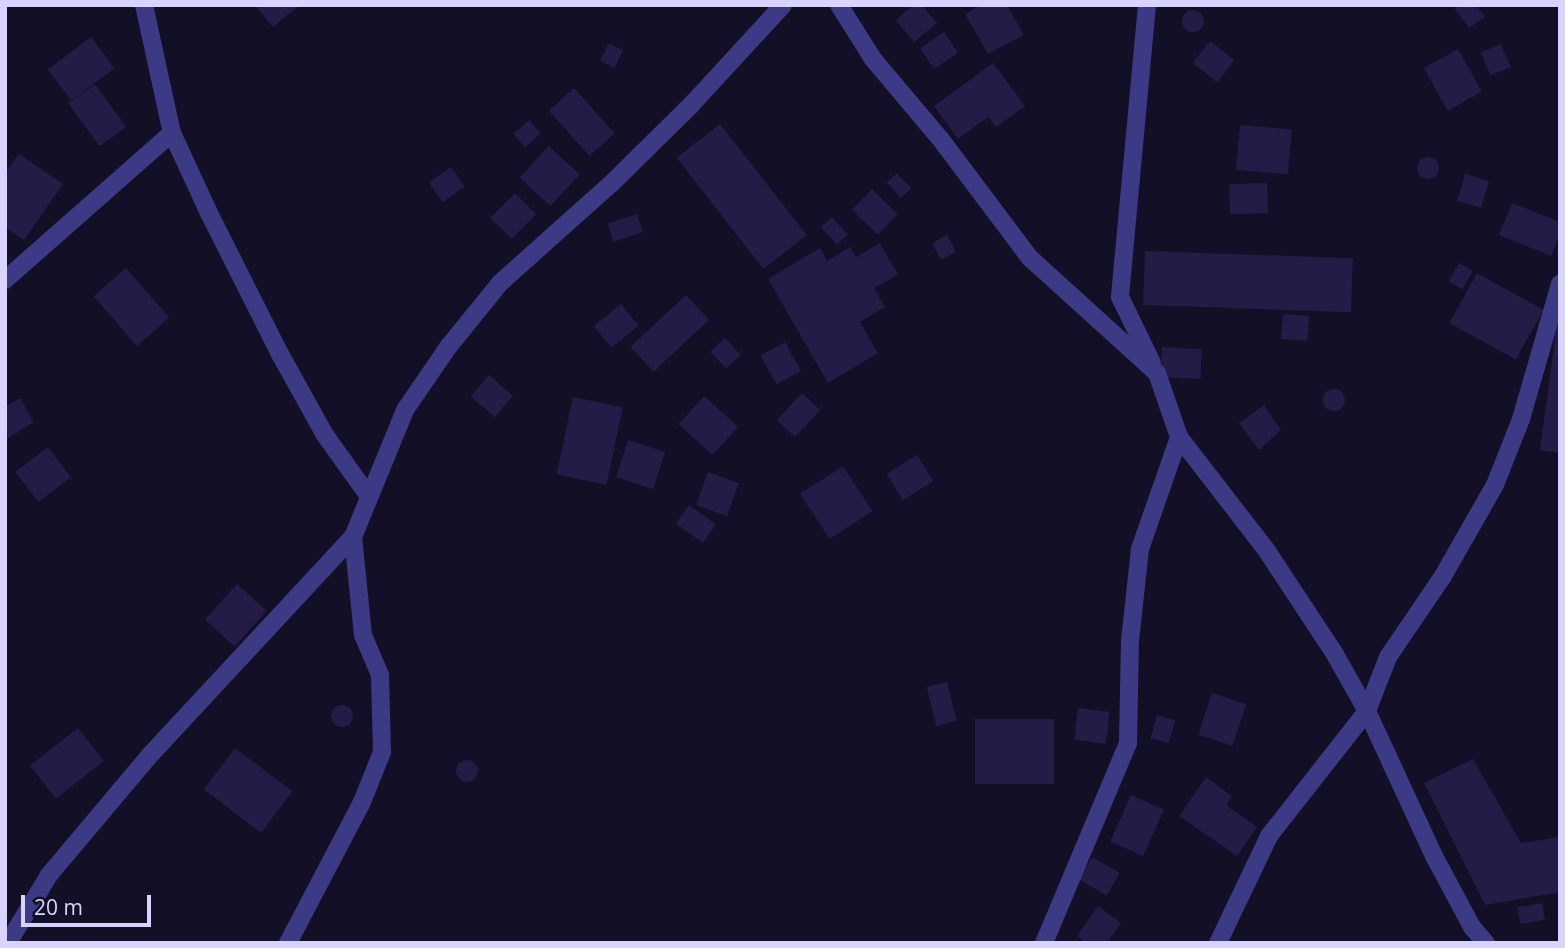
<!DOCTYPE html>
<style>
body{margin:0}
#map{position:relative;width:1565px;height:948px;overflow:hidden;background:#130f26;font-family:"Open Sans",sans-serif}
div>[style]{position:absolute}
.building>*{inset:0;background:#241b47;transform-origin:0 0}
.round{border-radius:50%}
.minor>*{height:18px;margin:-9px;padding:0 9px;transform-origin:9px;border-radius:9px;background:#3d3a85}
span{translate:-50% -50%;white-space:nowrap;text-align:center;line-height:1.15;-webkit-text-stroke:7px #130f26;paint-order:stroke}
.frame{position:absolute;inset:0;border:7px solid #d9d4ff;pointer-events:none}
.scale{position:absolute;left:21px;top:895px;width:130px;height:32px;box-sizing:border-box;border:4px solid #d9d4ff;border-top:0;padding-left:9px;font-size:21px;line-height:24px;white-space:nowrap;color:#d9d4ff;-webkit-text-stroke:5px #130f26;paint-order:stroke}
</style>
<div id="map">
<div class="building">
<i style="clip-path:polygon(255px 5px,300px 5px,273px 27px)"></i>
<i style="clip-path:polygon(913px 5px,922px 5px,937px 23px,914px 42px,896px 20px)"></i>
<i style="clip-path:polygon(981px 5px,1007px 5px,1024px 35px,988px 54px,965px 14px)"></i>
<i style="clip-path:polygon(1460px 5px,1476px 5px,1485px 17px,1469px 28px,1455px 9px)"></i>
<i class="round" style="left:1182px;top:10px;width:22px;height:22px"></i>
<i style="left:944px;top:32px;width:25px;height:29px;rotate:56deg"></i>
<i style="left:91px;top:37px;width:39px;height:54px;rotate:53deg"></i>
<i style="left:1210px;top:41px;width:31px;height:28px;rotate:38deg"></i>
<i style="left:609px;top:43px;width:16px;height:20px;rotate:27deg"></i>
<i style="left:1501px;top:44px;width:25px;height:22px;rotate:67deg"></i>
<i style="left:1458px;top:49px;width:49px;height:39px;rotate:61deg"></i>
<i style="clip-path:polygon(993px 63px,1025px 106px,996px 127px,988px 117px,958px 139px,934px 106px)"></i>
<i style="left:95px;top:84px;width:53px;height:33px;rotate:54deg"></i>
<i style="left:574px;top:88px;width:61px;height:34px;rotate:48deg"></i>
<i style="left:529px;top:120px;width:18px;height:21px;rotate:49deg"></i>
<i style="left:720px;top:124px;width:141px;height:55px;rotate:52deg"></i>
<i style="left:1240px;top:125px;width:52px;height:45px;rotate:5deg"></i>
<i style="left:549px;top:146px;width:42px;height:43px;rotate:43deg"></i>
<i style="clip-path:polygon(19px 154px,63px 184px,24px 240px,5px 227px,5px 173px)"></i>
<i class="round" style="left:1417px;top:157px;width:22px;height:22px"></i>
<i style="left:451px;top:167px;width:24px;height:27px;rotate:55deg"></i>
<i style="left:897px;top:173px;width:21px;height:14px;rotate:47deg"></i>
<i style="left:1465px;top:174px;width:25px;height:28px;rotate:16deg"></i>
<i style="left:1267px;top:183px;width:30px;height:38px;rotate:88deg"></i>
<i style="left:872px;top:189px;width:36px;height:29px;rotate:44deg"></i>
<i style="left:515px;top:193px;width:30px;height:35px;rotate:45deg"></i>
<i style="clip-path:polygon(1512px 203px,1560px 222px,1560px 235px,1551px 256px,1499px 235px)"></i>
<i style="left:637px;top:214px;width:19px;height:31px;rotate:72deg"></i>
<i style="left:832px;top:217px;width:24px;height:15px;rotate:48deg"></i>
<i style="left:947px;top:235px;width:19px;height:17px;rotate:62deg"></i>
<i style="clip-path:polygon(880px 243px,898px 275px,874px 288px,885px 307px,860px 322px,878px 353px,828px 383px,768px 279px,820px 248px,827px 261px,850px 247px,856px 257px)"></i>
<i style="left:1145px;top:251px;width:208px;height:54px;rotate:2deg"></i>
<i style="left:1459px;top:263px;width:16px;height:21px;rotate:30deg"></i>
<i style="left:126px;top:268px;width:66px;height:43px;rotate:49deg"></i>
<i style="left:1477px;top:273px;width:76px;height:57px;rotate:29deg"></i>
<i style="left:686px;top:295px;width:34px;height:76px;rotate:47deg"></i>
<i style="left:621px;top:304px;width:28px;height:35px;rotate:51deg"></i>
<i style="left:1283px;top:314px;width:26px;height:25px;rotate:4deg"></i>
<i style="clip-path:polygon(1557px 324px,1560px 324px,1560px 453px,1540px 450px)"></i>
<i style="left:725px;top:338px;width:23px;height:20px;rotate:47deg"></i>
<i style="left:785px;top:342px;width:33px;height:28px;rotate:61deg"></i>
<i style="left:1162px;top:347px;width:40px;height:30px;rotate:3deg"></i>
<i style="left:489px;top:375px;width:32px;height:28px;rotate:41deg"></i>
<i class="round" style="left:1323px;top:389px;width:22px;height:22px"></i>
<i style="left:802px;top:393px;width:25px;height:37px;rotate:43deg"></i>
<i style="left:704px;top:396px;width:46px;height:38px;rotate:42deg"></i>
<i style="left:573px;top:397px;width:51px;height:79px;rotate:12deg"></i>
<i style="clip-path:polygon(20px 398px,34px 422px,5px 440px,5px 407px)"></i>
<i style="clip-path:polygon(1264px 405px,1281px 430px,1259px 450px,1239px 423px)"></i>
<i style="left:628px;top:440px;width:39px;height:39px;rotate:18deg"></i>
<i style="left:48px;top:447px;width:38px;height:41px;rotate:53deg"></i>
<i style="left:917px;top:455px;width:31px;height:36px;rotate:58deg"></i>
<i style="left:843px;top:466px;width:54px;height:51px;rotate:57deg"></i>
<i style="left:708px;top:472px;width:33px;height:35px;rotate:20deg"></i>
<i style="left:689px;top:505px;width:33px;height:23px;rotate:35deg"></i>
<i style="left:237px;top:584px;width:40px;height:48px;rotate:42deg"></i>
<i style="left:947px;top:682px;width:40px;height:21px;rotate:76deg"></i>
<i style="left:1212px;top:693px;width:36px;height:44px;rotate:18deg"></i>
<i class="round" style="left:331px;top:705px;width:22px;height:22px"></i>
<i style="left:1078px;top:708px;width:32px;height:32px;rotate:7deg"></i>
<i style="left:1157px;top:715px;width:19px;height:24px;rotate:16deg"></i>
<i style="left:975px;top:719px;width:79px;height:65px"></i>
<i style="left:78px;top:728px;width:42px;height:61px;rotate:52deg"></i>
<i style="left:235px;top:748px;width:72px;height:52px;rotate:37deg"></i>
<i style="clip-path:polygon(1473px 759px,1521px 843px,1560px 837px,1560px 892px,1485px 905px,1424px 783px)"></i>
<i class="round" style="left:456px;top:760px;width:22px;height:22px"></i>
<i style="clip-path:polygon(1206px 777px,1232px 796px,1226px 805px,1257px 827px,1237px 856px,1179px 816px)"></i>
<i style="left:1131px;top:795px;width:36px;height:51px;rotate:24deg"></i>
<i style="left:1092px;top:857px;width:32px;height:26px;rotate:30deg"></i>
<i style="left:1542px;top:903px;width:17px;height:25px;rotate:80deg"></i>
<i style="clip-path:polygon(1098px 906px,1121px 923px,1107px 943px,1087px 943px,1077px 936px)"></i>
</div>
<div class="minor">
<i style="left:144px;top:5px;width:131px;rotate:77.7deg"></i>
<i style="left:172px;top:133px;width:88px;rotate:65.2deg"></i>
<i style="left:209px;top:213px;width:158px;rotate:63.3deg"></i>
<i style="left:280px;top:354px;width:93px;rotate:60.9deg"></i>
<i style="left:325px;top:435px;width:74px;rotate:54.4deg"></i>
<i style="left:839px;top:5px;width:64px;rotate:57.8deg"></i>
<i style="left:873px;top:59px;width:107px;rotate:49.9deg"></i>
<i style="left:942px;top:141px;width:146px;rotate:53.1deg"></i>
<i style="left:1030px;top:258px;width:171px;rotate:42.2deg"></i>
<i style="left:1157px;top:373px;width:68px;rotate:71deg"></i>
<i style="left:1179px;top:437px;width:144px;rotate:52.3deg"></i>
<i style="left:1267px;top:551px;width:120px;rotate:56.6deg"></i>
<i style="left:1333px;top:651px;width:69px;rotate:60.5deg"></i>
<i style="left:1367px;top:711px;width:160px;rotate:65.2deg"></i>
<i style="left:1434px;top:856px;width:81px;rotate:61.8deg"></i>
<i style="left:1472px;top:927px;width:21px;rotate:49deg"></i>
<i style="left:1147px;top:5px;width:293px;rotate:95.3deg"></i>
<i style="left:1120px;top:297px;width:73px;rotate:64.1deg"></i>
<i style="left:5px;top:280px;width:222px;rotate:-41.4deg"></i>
<i style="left:8px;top:943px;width:79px;rotate:-58.9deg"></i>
<i style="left:49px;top:875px;width:158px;rotate:-49.9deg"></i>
<i style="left:151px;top:754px;width:296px;rotate:-47.1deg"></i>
<i style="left:288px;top:943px;width:159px;rotate:-62.3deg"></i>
<i style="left:362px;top:802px;width:54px;rotate:-68.2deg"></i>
<i style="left:382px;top:752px;width:77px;rotate:-91.5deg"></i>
<i style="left:380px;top:675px;width:43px;rotate:-113deg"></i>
<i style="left:363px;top:635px;width:99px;rotate:-95.8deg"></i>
<i style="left:353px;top:537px;width:137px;rotate:-67.7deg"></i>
<i style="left:405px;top:410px;width:78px;rotate:-55.5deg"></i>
<i style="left:449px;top:346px;width:81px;rotate:-51deg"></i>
<i style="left:500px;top:283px;width:153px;rotate:-41.8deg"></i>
<i style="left:614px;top:181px;width:110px;rotate:-44.6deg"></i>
<i style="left:692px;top:104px;width:134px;rotate:-47.4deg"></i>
<i style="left:1044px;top:943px;width:217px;rotate:-67.2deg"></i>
<i style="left:1128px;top:743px;width:102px;rotate:-88.9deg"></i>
<i style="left:1130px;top:641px;width:93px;rotate:-83.8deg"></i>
<i style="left:1140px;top:549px;width:119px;rotate:-70.8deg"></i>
<i style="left:1218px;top:943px;width:119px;rotate:-64.5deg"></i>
<i style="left:1269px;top:836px;width:159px;rotate:-51.9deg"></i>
<i style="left:1367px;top:711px;width:58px;rotate:-68.7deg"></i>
<i style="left:1388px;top:657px;width:98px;rotate:-55.8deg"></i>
<i style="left:1443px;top:576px;width:105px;rotate:-60.3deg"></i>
<i style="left:1495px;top:485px;width:71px;rotate:-68.5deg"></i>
<i style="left:1521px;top:419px;width:141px;rotate:-73.9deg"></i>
</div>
<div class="frame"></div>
<div class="scale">20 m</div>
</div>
